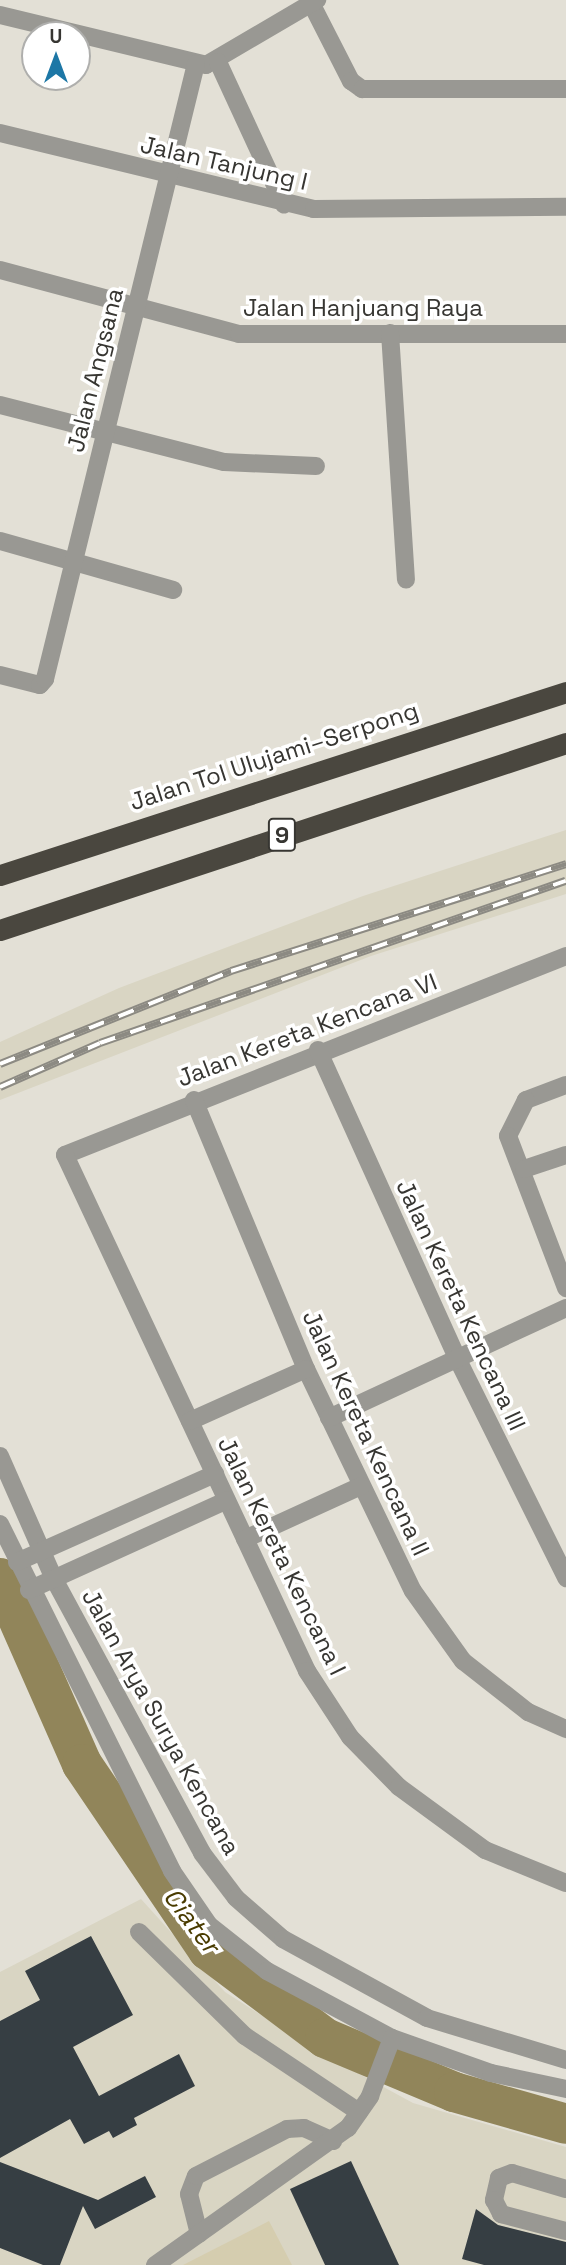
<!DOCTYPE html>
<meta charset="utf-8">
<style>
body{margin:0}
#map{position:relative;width:566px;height:2265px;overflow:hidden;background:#e3e0d6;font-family:"Space Grotesk",sans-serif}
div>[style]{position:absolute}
.built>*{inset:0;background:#d9d5c3}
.green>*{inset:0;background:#d5cdaf}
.river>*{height:40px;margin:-20px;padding:0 20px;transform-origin:20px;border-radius:20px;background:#91855a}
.building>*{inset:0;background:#363e43}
.minor>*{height:18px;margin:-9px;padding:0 9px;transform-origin:9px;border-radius:9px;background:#999893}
.highway>*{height:21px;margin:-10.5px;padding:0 10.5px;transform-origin:10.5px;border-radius:10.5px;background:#4a473f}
.rail>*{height:8px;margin-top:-4px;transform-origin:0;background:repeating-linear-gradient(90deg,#fff 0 16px,#8c8a83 0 32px);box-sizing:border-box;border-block:2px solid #8c8a83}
span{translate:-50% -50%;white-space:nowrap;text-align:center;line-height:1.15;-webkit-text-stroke:7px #fff;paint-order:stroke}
.shield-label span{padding:2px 5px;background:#fff;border:2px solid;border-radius:5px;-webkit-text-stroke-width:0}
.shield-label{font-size:23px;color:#373632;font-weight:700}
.street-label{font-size:24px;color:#373632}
.water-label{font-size:26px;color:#493b00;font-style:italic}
.north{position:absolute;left:21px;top:21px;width:70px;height:70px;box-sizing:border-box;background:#fff;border:2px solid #afafad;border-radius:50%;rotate:0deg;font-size:19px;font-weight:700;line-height:28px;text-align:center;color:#373632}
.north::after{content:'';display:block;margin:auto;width:24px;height:32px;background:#1d77a6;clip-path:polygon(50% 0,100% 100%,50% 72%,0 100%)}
</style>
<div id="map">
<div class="built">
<i style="clip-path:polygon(566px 830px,566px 894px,371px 956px,0 1100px,0 1042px,119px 988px,363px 896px)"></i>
<i style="clip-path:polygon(141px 1899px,225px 1992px,319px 2052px,413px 2103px,566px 2147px,566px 2265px,0 2265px,0 1972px)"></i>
</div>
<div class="green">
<i style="clip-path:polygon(269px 2221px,292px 2265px,183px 2265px)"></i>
</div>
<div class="river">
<i style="left:0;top:1578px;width:203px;rotate:66.2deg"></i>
<i style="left:82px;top:1764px;width:225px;rotate:55.9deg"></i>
<i style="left:208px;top:1950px;width:146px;rotate:36.9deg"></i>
<i style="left:325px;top:2038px;width:140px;rotate:22.7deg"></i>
<i style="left:454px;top:2092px;width:116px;rotate:15.9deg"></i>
</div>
<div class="building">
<i style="clip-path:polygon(91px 1936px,133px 2015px,73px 2047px,99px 2096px,179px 2054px,195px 2086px,134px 2118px,137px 2125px,113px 2138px,109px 2131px,84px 2144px,70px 2119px,0 2158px,0 2021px,40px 2000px,25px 1971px)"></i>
<i style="clip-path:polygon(351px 2161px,399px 2265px,325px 2265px,290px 2189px)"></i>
<i style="clip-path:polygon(0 2162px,98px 2200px,145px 2176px,156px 2197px,95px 2229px,83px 2206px,60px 2265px,43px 2265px,0 2248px)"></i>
<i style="clip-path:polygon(476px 2209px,498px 2225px,566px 2242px,566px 2265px,484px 2265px,462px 2259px)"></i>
</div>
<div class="minor">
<i style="left:311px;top:3px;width:88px;rotate:62.9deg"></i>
<i style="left:351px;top:81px;width:14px;rotate:36deg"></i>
<i style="left:362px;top:89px;width:204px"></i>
<i style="left:0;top:15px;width:212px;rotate:13.6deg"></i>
<i style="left:206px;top:65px;width:129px;rotate:-30.4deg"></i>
<i style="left:218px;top:62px;width:157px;rotate:65.2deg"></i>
<i style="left:0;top:133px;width:323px;rotate:13.6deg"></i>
<i style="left:314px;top:209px;width:252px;rotate:-0.5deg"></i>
<i style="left:0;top:270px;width:247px;rotate:15deg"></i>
<i style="left:239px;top:334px;width:327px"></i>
<i style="left:390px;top:333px;width:247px;rotate:86.3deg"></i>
<i style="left:0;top:405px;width:231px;rotate:14.3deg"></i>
<i style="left:224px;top:462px;width:92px;rotate:2.5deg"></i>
<i style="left:0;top:541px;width:180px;rotate:15.8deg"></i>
<i style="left:0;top:675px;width:41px;rotate:14deg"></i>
<i style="left:40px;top:685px;width:8px;rotate:-50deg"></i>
<i style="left:45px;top:679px;width:633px;rotate:-76.21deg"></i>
<i style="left:566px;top:956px;width:539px;rotate:158.34deg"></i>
<i style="left:65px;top:1155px;width:570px;rotate:64.87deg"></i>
<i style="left:307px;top:1671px;width:79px;rotate:56.9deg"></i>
<i style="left:350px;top:1737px;width:70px;rotate:45.6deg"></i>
<i style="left:399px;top:1787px;width:107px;rotate:36.2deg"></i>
<i style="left:485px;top:1850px;width:87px;rotate:22.2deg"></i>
<i style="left:318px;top:1050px;width:338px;rotate:65.7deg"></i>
<i style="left:457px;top:1358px;width:246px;rotate:63.6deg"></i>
<i style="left:566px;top:1085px;width:43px;rotate:159.4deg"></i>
<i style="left:526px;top:1100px;width:40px;rotate:116.6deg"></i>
<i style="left:508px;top:1136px;width:163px;rotate:69.1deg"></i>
<i style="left:194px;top:1100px;width:291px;rotate:67.4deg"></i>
<i style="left:306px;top:1369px;width:246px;rotate:64.3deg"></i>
<i style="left:413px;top:1591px;width:86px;rotate:54.5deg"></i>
<i style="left:463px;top:1661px;width:83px;rotate:38.1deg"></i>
<i style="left:528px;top:1712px;width:42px;rotate:24.1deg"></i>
<i style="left:524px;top:1169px;width:44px;rotate:-18.4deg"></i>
<i style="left:329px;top:1418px;width:261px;rotate:-24.9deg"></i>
<i style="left:190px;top:1421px;width:127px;rotate:-24.1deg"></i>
<i style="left:0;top:1456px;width:134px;rotate:66.3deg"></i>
<i style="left:54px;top:1579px;width:311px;rotate:61.6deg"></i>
<i style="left:202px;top:1853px;width:56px;rotate:52.9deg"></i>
<i style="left:236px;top:1898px;width:62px;rotate:41.1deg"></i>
<i style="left:283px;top:1939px;width:164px;rotate:28.7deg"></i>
<i style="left:427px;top:2018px;width:145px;rotate:16.8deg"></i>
<i style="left:0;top:1524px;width:387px;rotate:63.6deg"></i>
<i style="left:172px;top:1871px;width:65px;rotate:55.6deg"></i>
<i style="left:209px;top:1925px;width:74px;rotate:38.4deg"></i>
<i style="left:267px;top:1971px;width:142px;rotate:28.2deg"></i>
<i style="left:392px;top:2038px;width:105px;rotate:19.5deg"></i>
<i style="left:491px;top:2073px;width:77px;rotate:12deg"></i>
<i style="left:245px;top:1539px;width:128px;rotate:-24.6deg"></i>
<i style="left:17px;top:1562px;width:217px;rotate:-24deg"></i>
<i style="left:29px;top:1590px;width:217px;rotate:-24.4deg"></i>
<i style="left:139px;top:1932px;width:148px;rotate:44.5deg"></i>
<i style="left:245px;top:2036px;width:137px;rotate:33.7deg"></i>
<i style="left:566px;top:2189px;width:56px;rotate:-163.5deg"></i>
<i style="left:512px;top:2173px;width:14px;rotate:159deg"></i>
<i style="left:499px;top:2178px;width:23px;rotate:103deg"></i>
<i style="left:494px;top:2200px;width:16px;rotate:63deg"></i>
<i style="left:501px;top:2214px;width:67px;rotate:14.7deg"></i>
<i style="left:199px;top:2234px;width:41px;rotate:-104deg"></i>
<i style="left:189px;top:2194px;width:19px;rotate:-69deg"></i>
<i style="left:196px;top:2176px;width:102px;rotate:-27.3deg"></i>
<i style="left:287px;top:2129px;width:17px;rotate:-3deg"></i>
<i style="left:304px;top:2128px;width:32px;rotate:24deg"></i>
<i style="left:155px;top:2265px;width:237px;rotate:-35.4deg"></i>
<i style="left:348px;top:2128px;width:39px;rotate:-55deg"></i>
<i style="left:370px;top:2096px;width:62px;rotate:-69.2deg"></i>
</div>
<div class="highway">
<i style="left:0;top:875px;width:595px;rotate:-17.92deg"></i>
<i style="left:0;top:930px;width:596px;rotate:-18.28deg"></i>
</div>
<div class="rail">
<i style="left:0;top:1064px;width:249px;rotate:-21.9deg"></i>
<i style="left:231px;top:971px;width:352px;rotate:-17.7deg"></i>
<i style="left:0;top:1087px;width:109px;rotate:-23.7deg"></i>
<i style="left:100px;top:1043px;width:493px;rotate:-19.2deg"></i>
</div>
<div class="shield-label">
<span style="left:282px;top:835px">9</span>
</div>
<div class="street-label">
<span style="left:224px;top:163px;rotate:13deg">Jalan Tanjung I</span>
<span style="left:363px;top:308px">Jalan Hanjuang Raya</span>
<span style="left:95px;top:370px;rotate:-76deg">Jalan Angsana</span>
<span style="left:274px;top:756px;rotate:-18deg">Jalan Tol Ulujami–Serpong</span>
<span style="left:307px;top:1030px;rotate:-21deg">Jalan Kereta Kencana VI</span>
<span style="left:461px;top:1305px;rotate:65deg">Jalan Kereta Kencana III</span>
<span style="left:366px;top:1433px;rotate:65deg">Jalan Kereta Kencana II</span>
<span style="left:282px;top:1556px;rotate:64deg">Jalan Kereta Kencana I</span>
<span style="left:161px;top:1722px;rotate:61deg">Jalan Arya Surya Kencana</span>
</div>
<div class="water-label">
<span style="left:191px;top:1921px;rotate:53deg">Ciater</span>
</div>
<div class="north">U</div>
</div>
